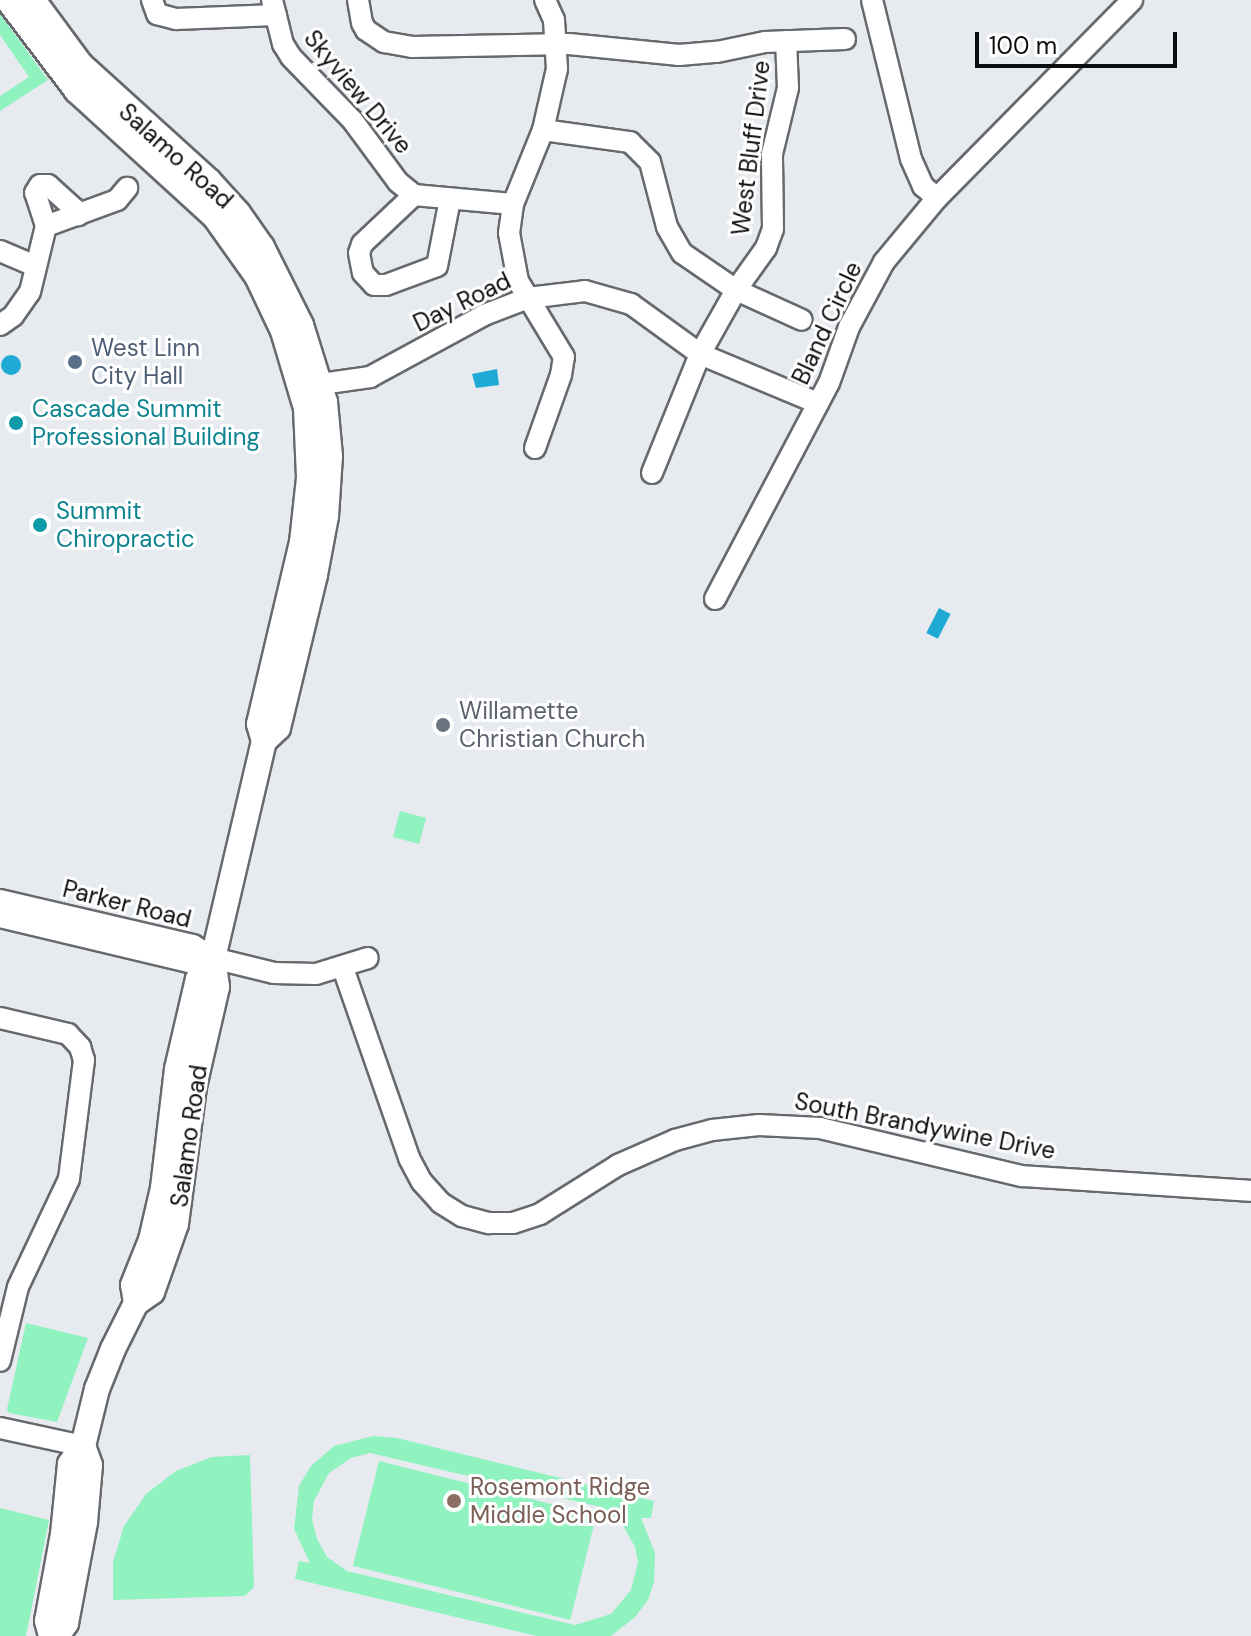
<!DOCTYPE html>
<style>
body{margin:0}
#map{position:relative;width:1251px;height:1636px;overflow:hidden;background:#e7ebf0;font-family:"DM Sans",sans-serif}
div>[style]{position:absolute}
.green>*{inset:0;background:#90f2bf;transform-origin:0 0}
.water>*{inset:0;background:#1faad5;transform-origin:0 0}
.round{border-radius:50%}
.roads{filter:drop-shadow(2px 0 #66696d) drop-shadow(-2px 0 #66696d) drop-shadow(0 2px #66696d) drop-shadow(0 -2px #66696d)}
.minor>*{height:20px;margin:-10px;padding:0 10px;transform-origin:10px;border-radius:10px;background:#fff}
.major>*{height:24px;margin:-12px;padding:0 12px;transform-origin:12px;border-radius:12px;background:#fff}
.dots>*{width:22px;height:22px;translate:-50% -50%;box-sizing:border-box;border:4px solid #fff;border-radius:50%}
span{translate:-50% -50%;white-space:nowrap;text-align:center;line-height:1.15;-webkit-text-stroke:6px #fff;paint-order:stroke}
.street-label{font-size:24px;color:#0c0d0f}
.service-label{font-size:24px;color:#4e5e75}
.left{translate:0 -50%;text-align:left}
.culture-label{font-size:24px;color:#0d838f}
.worship-label{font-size:24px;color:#5b616d}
.education-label{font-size:24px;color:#785e54}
.scale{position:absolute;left:975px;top:32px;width:202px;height:36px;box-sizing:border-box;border:4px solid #0c0d0f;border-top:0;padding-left:10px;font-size:24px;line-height:28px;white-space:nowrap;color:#0c0d0f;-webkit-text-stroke:6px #fff;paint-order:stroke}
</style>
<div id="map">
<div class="green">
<i style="clip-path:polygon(0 14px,48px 80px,0 111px,0 96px,29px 77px,0 35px)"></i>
<i style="left:400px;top:811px;width:27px;height:27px;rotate:15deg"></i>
<i style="clip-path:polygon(26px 1323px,88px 1338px,57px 1422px,9px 1413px,7px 1409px)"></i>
<i style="clip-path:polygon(evenodd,373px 1436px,397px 1438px,654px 1501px,651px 1518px,641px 1518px,655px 1553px,654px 1582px,648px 1600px,635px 1617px,611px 1636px,537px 1636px,295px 1579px,299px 1561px,310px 1563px,294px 1529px,299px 1486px,311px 1466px,334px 1446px,373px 1436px,370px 1453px,601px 1507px,621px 1522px,635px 1547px,638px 1562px,631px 1590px,611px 1614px,575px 1625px,347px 1571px,327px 1557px,317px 1539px,312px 1519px,314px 1501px,329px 1473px,351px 1458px,370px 1453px)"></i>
<i style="clip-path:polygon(250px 1455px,254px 1587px,245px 1596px,113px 1600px,113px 1562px,124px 1526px,146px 1494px,176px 1471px,212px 1457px)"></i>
<i style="left:379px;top:1461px;width:224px;height:108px;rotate:14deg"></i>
<i style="clip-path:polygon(0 1508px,49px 1520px,26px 1636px,0 1636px)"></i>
</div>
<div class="water">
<i class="round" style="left:1px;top:355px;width:20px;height:20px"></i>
<i style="clip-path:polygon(497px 369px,499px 385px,476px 388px,472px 374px)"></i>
<i style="left:939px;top:608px;width:13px;height:28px;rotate:27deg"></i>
</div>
<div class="roads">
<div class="minor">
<i style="left:152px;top:0;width:15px;rotate:70deg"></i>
<i style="left:157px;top:14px;width:20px;rotate:15deg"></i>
<i style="left:176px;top:19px;width:100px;rotate:-2.3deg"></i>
<i style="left:272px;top:0;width:45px;rotate:76deg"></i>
<i style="left:283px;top:44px;width:15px;rotate:58deg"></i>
<i style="left:291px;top:57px;width:89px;rotate:45.9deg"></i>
<i style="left:353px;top:121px;width:76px;rotate:53.6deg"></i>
<i style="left:398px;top:182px;width:21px;rotate:39deg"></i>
<i style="left:414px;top:195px;width:99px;rotate:5.2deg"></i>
<i style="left:358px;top:0;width:23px;rotate:80deg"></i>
<i style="left:362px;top:23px;width:8px;rotate:60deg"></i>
<i style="left:366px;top:30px;width:22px;rotate:34deg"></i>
<i style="left:384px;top:42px;width:28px;rotate:10deg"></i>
<i style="left:412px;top:47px;width:157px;rotate:-1.1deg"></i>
<i style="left:569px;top:44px;width:111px;rotate:5.7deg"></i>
<i style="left:679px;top:55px;width:38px;rotate:-5deg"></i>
<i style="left:717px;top:52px;width:49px;rotate:-11.8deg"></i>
<i style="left:765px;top:42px;width:80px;rotate:-2.1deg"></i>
<i style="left:872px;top:0;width:164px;rotate:76.2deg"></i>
<i style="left:911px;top:159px;width:30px;rotate:66deg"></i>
<i style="left:923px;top:186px;width:18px;rotate:41deg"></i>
<i style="left:543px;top:130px;width:88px;rotate:7.9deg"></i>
<i style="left:630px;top:142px;width:28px;rotate:45deg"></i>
<i style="left:650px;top:162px;width:67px;rotate:75.3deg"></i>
<i style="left:667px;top:227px;width:30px;rotate:60deg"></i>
<i style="left:682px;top:253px;width:65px;rotate:34.4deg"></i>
<i style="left:736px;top:290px;width:72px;rotate:24.4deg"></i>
<i style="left:414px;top:195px;width:71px;rotate:136.7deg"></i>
<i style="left:362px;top:244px;width:9px;rotate:108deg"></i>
<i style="left:359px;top:253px;width:20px;rotate:79deg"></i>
<i style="left:363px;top:273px;width:16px;rotate:47deg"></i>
<i style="left:374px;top:285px;width:12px"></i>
<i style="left:386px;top:285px;width:54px;rotate:-20.4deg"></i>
<i style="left:437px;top:266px;width:68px;rotate:-79deg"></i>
<i style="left:46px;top:226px;width:35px;rotate:-108deg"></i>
<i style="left:35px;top:193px;width:9px;rotate:-58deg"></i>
<i style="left:40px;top:185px;width:8px"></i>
<i style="left:48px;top:185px;width:36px;rotate:42deg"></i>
<i style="left:75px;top:209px;width:7px;rotate:63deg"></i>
<i style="left:0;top:251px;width:39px;rotate:23deg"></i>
<i style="left:0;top:325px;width:16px;rotate:-35deg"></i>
<i style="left:13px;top:316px;width:29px;rotate:-55deg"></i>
<i style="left:30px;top:292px;width:68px;rotate:-76.4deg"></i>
<i style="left:46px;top:226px;width:76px;rotate:-20.1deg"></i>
<i style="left:117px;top:200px;width:16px;rotate:-50deg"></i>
<i style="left:307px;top:386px;width:64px;rotate:-8.1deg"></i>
<i style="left:370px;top:377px;width:130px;rotate:-28.5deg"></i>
<i style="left:484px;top:315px;width:47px;rotate:-21.1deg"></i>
<i style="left:528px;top:298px;width:57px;rotate:-7deg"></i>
<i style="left:585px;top:291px;width:48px;rotate:15.8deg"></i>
<i style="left:631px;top:304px;width:85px;rotate:35.9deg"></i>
<i style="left:700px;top:354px;width:128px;rotate:22.6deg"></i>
<i style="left:535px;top:448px;width:77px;rotate:-70.4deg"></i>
<i style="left:561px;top:375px;width:18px;rotate:-81deg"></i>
<i style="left:564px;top:357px;width:89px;rotate:-121.2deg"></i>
<i style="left:518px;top:281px;width:49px;rotate:-100.6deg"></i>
<i style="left:509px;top:233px;width:29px;rotate:-82deg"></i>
<i style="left:513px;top:204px;width:80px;rotate:-67.9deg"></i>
<i style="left:543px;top:130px;width:63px;rotate:-77.1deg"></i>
<i style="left:557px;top:69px;width:49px;rotate:-93.5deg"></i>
<i style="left:554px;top:20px;width:22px;rotate:-114deg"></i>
<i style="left:652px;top:473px;width:128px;rotate:-68deg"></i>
<i style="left:700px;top:354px;width:73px;rotate:-60.6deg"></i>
<i style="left:736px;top:290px;width:52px;rotate:-54.5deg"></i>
<i style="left:766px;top:248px;width:20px;rotate:-70deg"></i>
<i style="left:773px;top:229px;width:75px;rotate:-90.8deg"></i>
<i style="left:772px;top:154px;width:68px;rotate:-76.4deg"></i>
<i style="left:788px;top:88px;width:47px;rotate:-92.4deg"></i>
<i style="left:715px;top:599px;width:244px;rotate:-62.2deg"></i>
<i style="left:829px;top:383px;width:59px;rotate:-70.3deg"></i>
<i style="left:849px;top:327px;width:74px;rotate:-61.7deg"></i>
<i style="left:884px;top:262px;width:83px;rotate:-50.4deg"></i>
<i style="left:937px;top:198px;width:278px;rotate:-45.4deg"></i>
<i style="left:0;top:900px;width:198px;rotate:13.1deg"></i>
<i style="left:193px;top:945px;width:24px;rotate:33deg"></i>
<i style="left:213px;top:958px;width:63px;rotate:13.8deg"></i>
<i style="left:274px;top:973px;width:42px;rotate:1.4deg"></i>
<i style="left:316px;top:974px;width:54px;rotate:-17.1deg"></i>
<i style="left:0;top:917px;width:194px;rotate:13.4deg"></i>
<i style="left:189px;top:962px;width:24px;rotate:-9deg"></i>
<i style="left:343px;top:968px;width:201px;rotate:70.8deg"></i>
<i style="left:409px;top:1158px;width:27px;rotate:62deg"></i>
<i style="left:422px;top:1182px;width:28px;rotate:48deg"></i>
<i style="left:441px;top:1203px;width:25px;rotate:32deg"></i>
<i style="left:462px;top:1216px;width:28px;rotate:15deg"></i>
<i style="left:489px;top:1223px;width:24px"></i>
<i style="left:513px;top:1223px;width:28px;rotate:-18deg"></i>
<i style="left:540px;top:1214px;width:92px;rotate:-32.1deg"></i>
<i style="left:618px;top:1165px;width:62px;rotate:-23.7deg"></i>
<i style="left:675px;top:1140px;width:38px;rotate:-15deg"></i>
<i style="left:712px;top:1130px;width:47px;rotate:-6.1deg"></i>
<i style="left:759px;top:1125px;width:61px;rotate:2.8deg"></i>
<i style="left:820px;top:1128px;width:208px;rotate:13.4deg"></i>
<i style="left:1022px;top:1176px;width:229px;rotate:3.7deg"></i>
<i style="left:0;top:1018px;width:70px;rotate:13.2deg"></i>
<i style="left:68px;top:1034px;width:18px;rotate:47deg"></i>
<i style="left:80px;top:1047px;width:14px;rotate:73deg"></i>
<i style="left:84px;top:1060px;width:120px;rotate:97.2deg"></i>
<i style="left:69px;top:1179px;width:119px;rotate:115.3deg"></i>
<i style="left:18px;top:1287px;width:76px;rotate:103.7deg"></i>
<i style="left:0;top:1428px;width:85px;rotate:12.2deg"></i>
</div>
<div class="major">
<i style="left:8px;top:0;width:114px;rotate:52.8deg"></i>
<i style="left:77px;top:91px;width:187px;rotate:42.4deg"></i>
<i style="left:215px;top:217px;width:72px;rotate:54.6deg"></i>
<i style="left:257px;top:276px;width:61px;rotate:64.7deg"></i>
<i style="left:283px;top:331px;width:80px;rotate:73.4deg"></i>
<i style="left:306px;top:408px;width:70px;rotate:87.5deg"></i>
<i style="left:309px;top:478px;width:64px;rotate:96.2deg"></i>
<i style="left:302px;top:542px;width:187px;rotate:103.3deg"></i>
<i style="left:259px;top:724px;width:18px;rotate:74deg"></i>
<i style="left:33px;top:0;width:81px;rotate:53.6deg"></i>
<i style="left:81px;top:65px;width:173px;rotate:42.2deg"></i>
<i style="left:209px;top:181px;width:43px;rotate:47.8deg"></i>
<i style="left:238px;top:213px;width:42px;rotate:54.8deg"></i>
<i style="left:262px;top:247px;width:87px;rotate:63.4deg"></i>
<i style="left:301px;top:325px;width:81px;rotate:72.7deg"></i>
<i style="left:325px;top:402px;width:54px;rotate:84.7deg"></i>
<i style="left:330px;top:456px;width:60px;rotate:93.8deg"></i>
<i style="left:326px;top:516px;width:60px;rotate:100.6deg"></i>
<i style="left:315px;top:575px;width:157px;rotate:103.6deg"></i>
<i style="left:278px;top:728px;width:19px;rotate:137deg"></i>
<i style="left:264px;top:741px;width:223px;rotate:103.2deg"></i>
<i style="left:213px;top:958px;width:29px;rotate:82deg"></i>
<i style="left:217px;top:987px;width:103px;rotate:103deg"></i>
<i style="left:194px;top:1087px;width:138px;rotate:97.5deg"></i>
<i style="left:176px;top:1224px;width:72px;rotate:109.4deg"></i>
<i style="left:152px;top:1292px;width:19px;rotate:145deg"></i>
<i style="left:136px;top:1303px;width:51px;rotate:116.6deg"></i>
<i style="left:113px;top:1349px;width:43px;rotate:111.8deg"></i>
<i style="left:97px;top:1389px;width:59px;rotate:103.8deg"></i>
<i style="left:83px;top:1446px;width:22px;rotate:126deg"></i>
<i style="left:70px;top:1464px;width:70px;rotate:95.7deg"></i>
<i style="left:63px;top:1534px;width:88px;rotate:100.4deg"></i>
<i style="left:47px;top:1621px;width:16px;rotate:75deg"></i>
<i style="left:136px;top:1303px;width:18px;rotate:-99deg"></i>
<i style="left:133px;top:1285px;width:48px;rotate:-68.2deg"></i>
<i style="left:151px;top:1240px;width:53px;rotate:-77deg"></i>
<i style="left:163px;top:1188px;width:120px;rotate:-83.3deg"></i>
<i style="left:177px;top:1069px;width:92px;rotate:-76.9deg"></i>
<i style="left:198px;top:979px;width:26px;rotate:-54deg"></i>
<i style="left:57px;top:1636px;width:16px;rotate:-55deg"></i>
<i style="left:66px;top:1623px;width:103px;rotate:-79.3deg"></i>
<i style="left:85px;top:1522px;width:57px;rotate:-85deg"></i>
<i style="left:90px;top:1465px;width:20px;rotate:-110deg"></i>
</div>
</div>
<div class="dots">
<i style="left:75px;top:362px;background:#5c6f8a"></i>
<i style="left:16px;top:423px;background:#0f9aa8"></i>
<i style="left:40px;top:525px;background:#0f9aa8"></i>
<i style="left:443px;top:725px;background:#6b7280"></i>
<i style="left:454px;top:1501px;background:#8d6e63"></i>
</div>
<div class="street-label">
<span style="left:358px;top:92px;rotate:50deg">Skyview Drive</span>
<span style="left:751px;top:148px;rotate:-83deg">West Bluff Drive</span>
<span style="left:176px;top:156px;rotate:42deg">Salamo Road</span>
<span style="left:462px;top:302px;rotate:-26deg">Day Road</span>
<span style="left:827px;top:323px;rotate:-65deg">Bland Circle</span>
<span style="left:127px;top:904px;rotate:14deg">Parker Road</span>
<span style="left:925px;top:1126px;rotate:11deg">South Brandywine Drive</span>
<span style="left:189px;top:1136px;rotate:-82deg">Salamo Road</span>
</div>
<div class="service-label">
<span class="left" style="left:91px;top:362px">West Linn<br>City Hall</span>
</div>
<div class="culture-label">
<span class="left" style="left:32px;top:423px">Cascade Summit<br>Professional Building</span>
<span class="left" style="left:56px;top:525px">Summit<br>Chiropractic</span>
</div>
<div class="worship-label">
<span class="left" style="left:459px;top:725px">Willamette<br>Christian Church</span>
</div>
<div class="education-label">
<span class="left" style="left:470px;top:1501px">Rosemont Ridge<br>Middle School</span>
</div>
<div class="scale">100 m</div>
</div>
